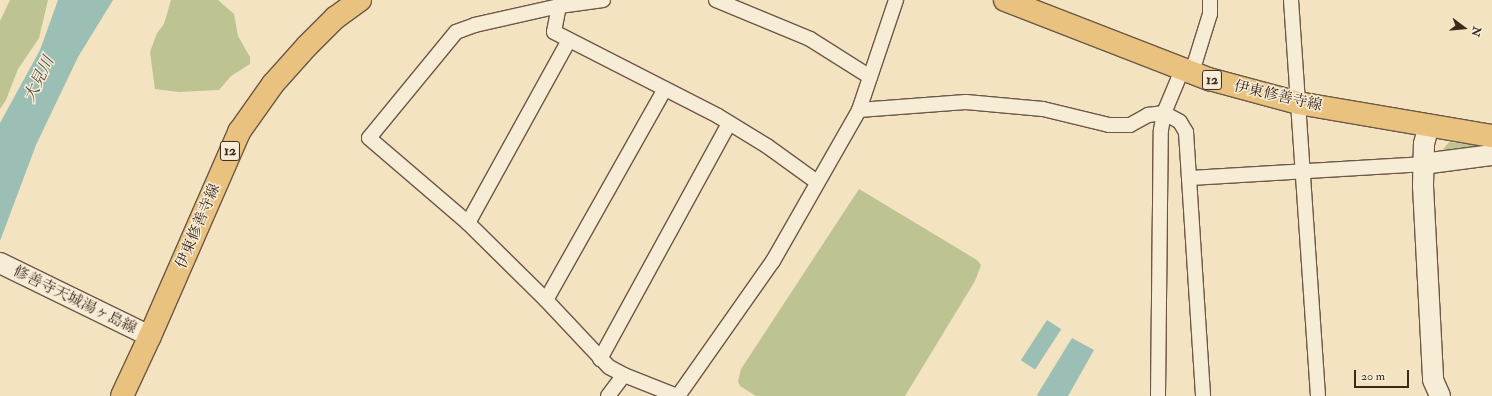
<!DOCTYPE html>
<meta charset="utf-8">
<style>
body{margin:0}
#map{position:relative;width:1492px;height:396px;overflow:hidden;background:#f3e3c0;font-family:"IM FELL Double Pica","Noto Serif JP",serif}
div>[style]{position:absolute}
.green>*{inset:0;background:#bdc391}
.water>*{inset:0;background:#9bbeb5;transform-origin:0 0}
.roads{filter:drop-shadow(1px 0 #6c5846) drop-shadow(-1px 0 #6c5846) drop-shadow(0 1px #6c5846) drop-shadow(0 -1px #6c5846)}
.street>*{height:14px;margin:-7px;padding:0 7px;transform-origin:7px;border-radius:7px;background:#f7edd6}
.secondary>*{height:20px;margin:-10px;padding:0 10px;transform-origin:10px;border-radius:10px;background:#f7edd6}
.primary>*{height:22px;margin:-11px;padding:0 11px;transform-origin:11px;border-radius:11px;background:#eac280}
span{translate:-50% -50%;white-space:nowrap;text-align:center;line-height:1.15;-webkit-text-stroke:3px #f7edd6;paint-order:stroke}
.shield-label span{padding:1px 3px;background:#f7edd6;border:1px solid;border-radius:3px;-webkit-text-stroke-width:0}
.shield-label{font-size:14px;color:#3f291d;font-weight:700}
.street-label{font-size:15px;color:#3f291d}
.water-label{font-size:16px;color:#564e43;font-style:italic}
.north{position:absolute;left:1444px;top:8px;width:40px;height:40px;-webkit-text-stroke:3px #f7edd6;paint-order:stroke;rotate:106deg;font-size:11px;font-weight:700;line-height:16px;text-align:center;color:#3f291d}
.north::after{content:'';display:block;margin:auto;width:14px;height:18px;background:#3f291d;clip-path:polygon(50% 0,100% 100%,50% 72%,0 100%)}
.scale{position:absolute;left:1354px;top:370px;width:55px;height:18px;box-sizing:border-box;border:2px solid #3f291d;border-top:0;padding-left:5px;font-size:12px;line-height:14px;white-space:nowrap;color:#3f291d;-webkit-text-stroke:3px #f7edd6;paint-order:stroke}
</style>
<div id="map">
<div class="green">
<i style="clip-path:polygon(10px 0,48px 0,39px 38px,18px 69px,6px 100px,0 109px,0 21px)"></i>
<i style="clip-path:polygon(171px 0,218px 0,234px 14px,238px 36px,250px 57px,250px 64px,231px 76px,219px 90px,179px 92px,155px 89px,150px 52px,157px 33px,164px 24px)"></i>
<i style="clip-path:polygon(1449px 142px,1474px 145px,1487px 148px,1441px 152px)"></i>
<i style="clip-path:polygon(859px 189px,977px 260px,981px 265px,975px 281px,905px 396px,756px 396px,740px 386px,738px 381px,741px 369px)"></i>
</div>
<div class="water">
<i style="clip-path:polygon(58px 0,113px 0,78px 57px,36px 145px,0 241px,0 123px,40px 50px)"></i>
<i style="left:1047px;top:320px;width:17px;height:48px;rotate:33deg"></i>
<i style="clip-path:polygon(1072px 338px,1094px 350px,1068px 396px,1039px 396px,1037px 395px)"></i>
</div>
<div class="roads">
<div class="street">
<i style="left:603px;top:0;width:44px;rotate:172.2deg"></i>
<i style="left:559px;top:6px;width:86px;rotate:167.3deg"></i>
<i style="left:475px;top:25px;width:20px;rotate:160deg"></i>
<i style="left:456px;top:32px;width:137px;rotate:129.4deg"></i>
<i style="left:369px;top:138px;width:130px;rotate:40.6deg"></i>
<i style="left:468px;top:223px;width:110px;rotate:44.6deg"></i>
<i style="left:546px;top:300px;width:92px;rotate:46.8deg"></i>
<i style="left:609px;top:367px;width:17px;rotate:28deg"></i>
<i style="left:624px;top:375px;width:57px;rotate:21.6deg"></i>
<i style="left:716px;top:0;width:102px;rotate:22.5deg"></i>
<i style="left:810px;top:39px;width:71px;rotate:32.3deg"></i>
<i style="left:1291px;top:0;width:397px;rotate:86.1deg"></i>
<i style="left:559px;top:6px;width:26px;rotate:101deg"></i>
<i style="left:554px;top:32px;width:184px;rotate:27.1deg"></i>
<i style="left:718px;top:116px;width:57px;rotate:31.5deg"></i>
<i style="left:767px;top:146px;width:62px;rotate:35.8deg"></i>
<i style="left:1192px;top:72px;width:61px;rotate:-72.8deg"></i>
<i style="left:1210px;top:14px;width:14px;rotate:-90deg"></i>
<i style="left:859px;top:110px;width:107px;rotate:-4.3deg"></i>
<i style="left:966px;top:102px;width:77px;rotate:5.2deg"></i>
<i style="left:1043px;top:109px;width:68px;rotate:13.6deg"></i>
<i style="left:1109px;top:125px;width:21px"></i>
<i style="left:1130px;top:125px;width:21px;rotate:-29deg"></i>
<i style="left:1148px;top:115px;width:16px;rotate:-7deg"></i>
<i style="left:1164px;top:113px;width:18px;rotate:29deg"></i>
<i style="left:1180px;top:122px;width:12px;rotate:59deg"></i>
<i style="left:1186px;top:132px;width:265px;rotate:86.3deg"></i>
<i style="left:1189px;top:178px;width:234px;rotate:-3.4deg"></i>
<i style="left:468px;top:223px;width:209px;rotate:-61.1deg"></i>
<i style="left:546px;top:300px;width:242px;rotate:-60.6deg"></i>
<i style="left:600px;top:359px;width:269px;rotate:-61.3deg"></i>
<i style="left:608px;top:396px;width:26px;rotate:-53deg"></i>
<i style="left:678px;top:396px;width:165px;rotate:-54.9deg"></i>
<i style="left:773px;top:261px;width:174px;rotate:-60.3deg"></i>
<i style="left:859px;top:110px;width:116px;rotate:-71.4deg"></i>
<i style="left:1158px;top:396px;width:266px;rotate:-89.4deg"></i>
<i style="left:1161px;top:130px;width:17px;rotate:-80deg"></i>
<i style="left:1164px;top:113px;width:47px;rotate:-67.3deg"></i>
</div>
<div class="secondary">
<i style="left:1429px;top:125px;width:20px;rotate:105deg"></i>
<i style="left:1424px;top:144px;width:42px;rotate:91.4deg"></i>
<i style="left:1423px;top:186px;width:194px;rotate:87deg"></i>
<i style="left:1433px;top:380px;width:17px;rotate:66deg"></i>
<i style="left:1423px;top:164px;width:70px;rotate:-7.4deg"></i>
<i style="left:0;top:263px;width:167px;rotate:26deg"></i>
</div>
<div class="primary">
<i style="left:1005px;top:0;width:219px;rotate:21.2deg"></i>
<i style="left:1209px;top:79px;width:92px;rotate:15.1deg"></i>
<i style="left:1298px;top:103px;width:197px;rotate:9.7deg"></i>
<i style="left:122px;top:396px;width:66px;rotate:-65deg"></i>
<i style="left:150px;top:336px;width:223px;rotate:-66.4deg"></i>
<i style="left:239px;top:132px;width:59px;rotate:-54.7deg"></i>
<i style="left:273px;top:84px;width:51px;rotate:-48.2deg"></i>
<i style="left:307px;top:46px;width:40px;rotate:-45deg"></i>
<i style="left:335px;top:18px;width:31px;rotate:-36deg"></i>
</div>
</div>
<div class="shield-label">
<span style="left:1212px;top:80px">12</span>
<span style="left:230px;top:151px">12</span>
</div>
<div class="street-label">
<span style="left:1278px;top:96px;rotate:13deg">伊東修善寺線</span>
<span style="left:198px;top:226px;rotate:-67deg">伊東修善寺線</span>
<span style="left:75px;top:300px;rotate:26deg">修善寺天城湯ヶ島線</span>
</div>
<div class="water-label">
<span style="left:39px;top:79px;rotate:-64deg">大見川</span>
</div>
<div class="north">N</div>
<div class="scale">20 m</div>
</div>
